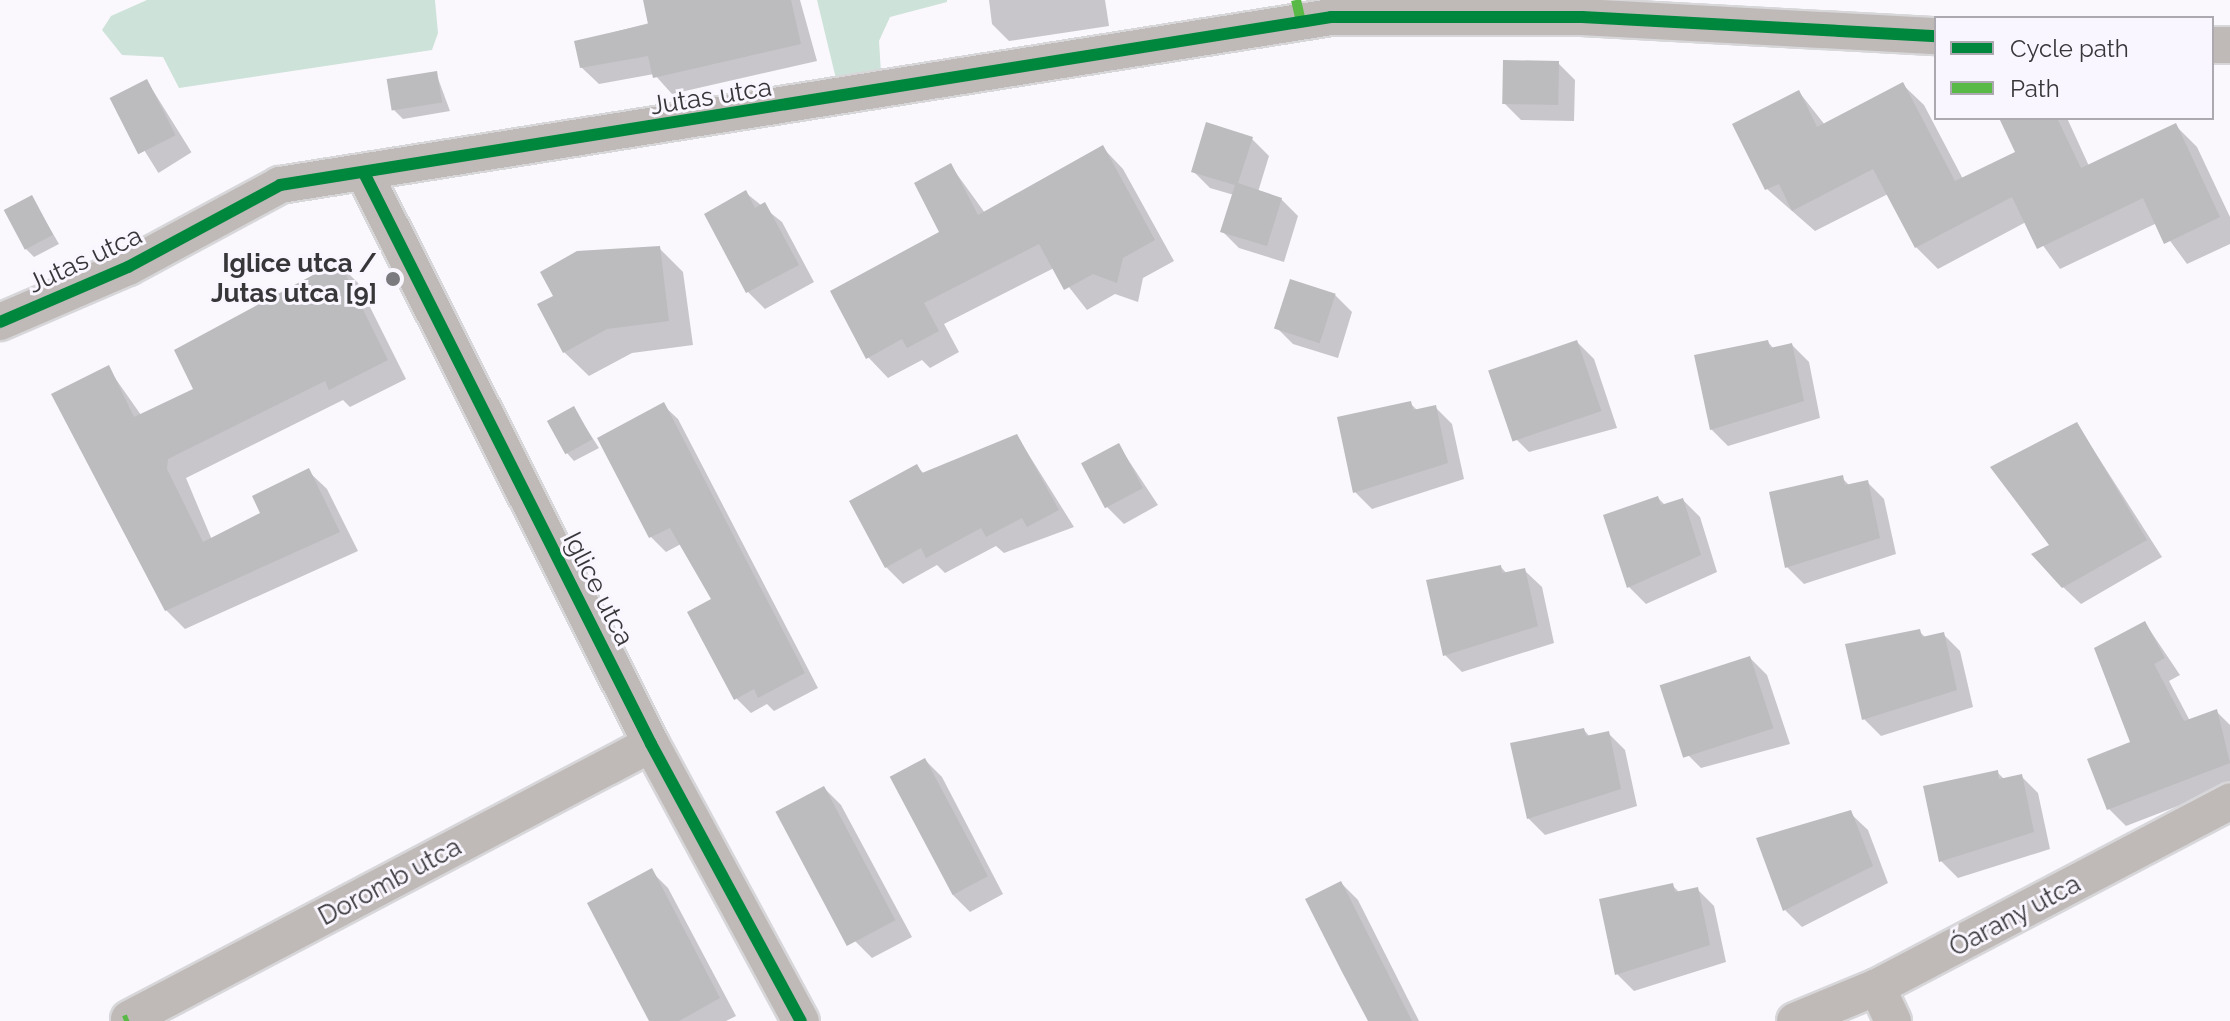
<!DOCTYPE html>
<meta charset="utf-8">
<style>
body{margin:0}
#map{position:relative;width:2230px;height:1021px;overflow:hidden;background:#faf8fd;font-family:Raleway,sans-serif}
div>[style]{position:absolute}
.green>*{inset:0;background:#cde2d8}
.shadow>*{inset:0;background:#0003;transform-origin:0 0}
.building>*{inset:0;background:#bcbbbe;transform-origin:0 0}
.roads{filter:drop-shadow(2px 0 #d7d6d9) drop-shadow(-2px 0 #d7d6d9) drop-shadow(0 2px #d7d6d9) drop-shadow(0 -2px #d7d6d9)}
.street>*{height:36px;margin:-18px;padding:0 18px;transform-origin:18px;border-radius:18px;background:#bfb9b7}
.quiet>*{height:10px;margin-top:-5px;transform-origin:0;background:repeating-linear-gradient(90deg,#58b947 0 20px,transparent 0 30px)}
.cycleway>*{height:12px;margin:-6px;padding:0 6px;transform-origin:6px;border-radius:6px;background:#00873e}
.dots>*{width:22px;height:22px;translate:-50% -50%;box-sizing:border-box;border:4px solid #faf6ff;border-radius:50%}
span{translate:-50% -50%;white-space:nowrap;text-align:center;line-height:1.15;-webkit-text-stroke:6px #faf6ff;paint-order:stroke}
.street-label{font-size:26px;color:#373639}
.poi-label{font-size:26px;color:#373639;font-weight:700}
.right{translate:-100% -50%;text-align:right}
.legend{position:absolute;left:1934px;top:16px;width:280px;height:104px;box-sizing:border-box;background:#faf6ff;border:2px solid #aca9b0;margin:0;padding:10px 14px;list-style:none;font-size:24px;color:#373639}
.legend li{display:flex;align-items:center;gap:16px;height:40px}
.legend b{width:40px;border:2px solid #aca9b0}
</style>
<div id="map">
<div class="green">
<i style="clip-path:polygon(147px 0,435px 0,438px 33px,432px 50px,179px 88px,163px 57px,122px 55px,102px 30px,111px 16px)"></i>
<i style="clip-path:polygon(817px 0,947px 0,947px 2px,890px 17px,879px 41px,881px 73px,837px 83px)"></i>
</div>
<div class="shadow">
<i style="clip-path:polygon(738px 0,800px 0,817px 61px,672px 94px,654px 74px,599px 84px,581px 67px,576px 42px)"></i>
<i style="clip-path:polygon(989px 0,1105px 0,1109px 26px,1009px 41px,992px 24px)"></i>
<i style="clip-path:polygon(1558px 63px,1575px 80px,1574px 121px,1521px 120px,1504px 103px)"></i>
<i style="clip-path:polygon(436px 73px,450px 111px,403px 119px,394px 110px)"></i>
<i style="left:147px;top:81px;width:84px;height:39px;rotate:58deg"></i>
<i style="clip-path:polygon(1902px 84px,1924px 105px,1963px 179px,2018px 153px,2001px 118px,2067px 118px,2089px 166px,2176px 126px,2197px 147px,2230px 217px,2230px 244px,2187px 264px,2157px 223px,2060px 269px,2026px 222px,1938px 269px,1916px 247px,1888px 194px,1815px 231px,1767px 189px,1734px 125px,1799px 92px,1825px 125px)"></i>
<i style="clip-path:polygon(1252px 139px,1269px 156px,1258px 192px,1281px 199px,1298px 216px,1284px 262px,1239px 248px,1222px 231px,1234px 195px,1210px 188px,1193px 171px)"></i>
<i style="clip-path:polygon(1103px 148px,1123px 169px,1174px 261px,1143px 278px,1138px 302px,1115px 294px,1087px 310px,1054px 268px,944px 324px,959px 352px,930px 368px,922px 360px,888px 378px,868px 357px,942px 233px,951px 166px,985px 213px)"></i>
<i style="clip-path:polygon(746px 193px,782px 222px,814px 282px,765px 309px,748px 292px)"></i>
<i style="clip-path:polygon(32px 198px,59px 244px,34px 257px,26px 249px)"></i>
<i style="clip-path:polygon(659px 248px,683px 272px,693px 345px,632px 353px,589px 376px,564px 352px)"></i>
<i style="clip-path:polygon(339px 264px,358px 283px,406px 379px,350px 407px,343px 400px,186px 478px,212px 540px,263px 514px,308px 471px,327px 489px,358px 551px,185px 629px,166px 610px,108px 368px,141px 415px,195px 389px)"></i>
<i style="clip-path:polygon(1335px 295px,1352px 312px,1338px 358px,1293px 344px,1276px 327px)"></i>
<i style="clip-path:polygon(1577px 342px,1594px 359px,1617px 428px,1529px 452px,1512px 435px)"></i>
<i style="clip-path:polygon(1768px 342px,1774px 349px,1792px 345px,1809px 362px,1820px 418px,1728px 446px,1711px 429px)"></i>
<i style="clip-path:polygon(1411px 404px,1418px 411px,1435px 407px,1452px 424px,1464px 479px,1372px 509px,1355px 492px)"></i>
<i style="clip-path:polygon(663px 405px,678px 419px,818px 688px,774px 711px,767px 704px,751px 713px,736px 698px,714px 600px,681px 544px,666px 552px,651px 537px,599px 439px)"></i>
<i style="clip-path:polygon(574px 409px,599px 448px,574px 461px,566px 452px)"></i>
<i style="clip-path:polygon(2077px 424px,2162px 557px,2081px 604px,2063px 587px,2052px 546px)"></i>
<i style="clip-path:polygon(1017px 436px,1074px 527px,1004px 553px,996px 546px,945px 573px,937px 565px,903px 584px,886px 567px,917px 466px,924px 474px)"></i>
<i style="clip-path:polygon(1119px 446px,1158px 505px,1124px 524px,1107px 507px)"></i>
<i style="clip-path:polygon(1842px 478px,1850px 486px,1867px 482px,1884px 499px,1896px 554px,1804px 584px,1787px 567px)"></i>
<i style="clip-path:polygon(1658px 498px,1666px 506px,1683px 500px,1700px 517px,1717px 572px,1646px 604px,1629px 587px)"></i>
<i style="clip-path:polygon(1501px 567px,1507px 574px,1524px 570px,1542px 587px,1554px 643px,1462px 672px,1445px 655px)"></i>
<i style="clip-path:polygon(2145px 623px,2180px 675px,2169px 681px,2190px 721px,2216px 711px,2230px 725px,2230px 786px,2126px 826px,2109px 809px,2133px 743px)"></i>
<i style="clip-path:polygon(1919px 631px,1926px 638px,1943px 634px,1960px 651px,1973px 707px,1881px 736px,1864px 719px)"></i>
<i style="clip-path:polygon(1750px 658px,1767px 675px,1790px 744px,1701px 768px,1684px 751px)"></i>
<i style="clip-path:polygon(1584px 730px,1590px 737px,1608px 733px,1625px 750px,1637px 806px,1545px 835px,1528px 818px)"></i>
<i style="clip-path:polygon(925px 760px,942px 777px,1003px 894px,970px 912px,953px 895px)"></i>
<i style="clip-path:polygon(1997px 772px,2005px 780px,2021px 776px,2038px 793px,2050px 849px,1958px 878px,1941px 861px)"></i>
<i style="clip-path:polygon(824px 788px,841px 805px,912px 937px,872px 958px,855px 941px)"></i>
<i style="clip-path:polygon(1850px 813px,1868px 830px,1888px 883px,1802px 927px,1785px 910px)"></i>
<i style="clip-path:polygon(651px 871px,668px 888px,736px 1016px,726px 1021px,651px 1021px)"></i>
<i style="clip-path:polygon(1341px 883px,1358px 900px,1419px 1021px,1370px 1021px)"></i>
<i style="clip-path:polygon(1672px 885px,1680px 893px,1697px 889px,1714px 906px,1726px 962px,1634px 991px,1617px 974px)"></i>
</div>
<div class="building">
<i style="clip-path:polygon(643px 0,791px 0,801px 44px,653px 78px,648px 56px,580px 68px,574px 41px,648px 24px)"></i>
<i style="left:1503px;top:60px;width:56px;height:44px;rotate:1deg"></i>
<i style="left:437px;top:71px;width:32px;height:51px;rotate:81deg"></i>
<i style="left:147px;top:79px;width:63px;height:42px;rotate:63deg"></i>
<i style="clip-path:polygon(1903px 82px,1955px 181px,2015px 152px,1999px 118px,2057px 118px,2081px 168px,2176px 123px,2220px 217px,2164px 244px,2143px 198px,2037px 249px,2012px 197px,1915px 248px,1873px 169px,1792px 211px,1779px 184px,1765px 190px,1732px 124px,1799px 90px,1817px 127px)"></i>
<i style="clip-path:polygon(1206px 122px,1253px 137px,1238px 183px,1282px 198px,1267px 246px,1220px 232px,1235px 185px,1191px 172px)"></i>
<i style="clip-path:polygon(1103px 145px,1155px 240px,1123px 258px,1117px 283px,1093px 274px,1064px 290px,1039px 244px,924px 303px,939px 331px,907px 348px,902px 339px,866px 359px,830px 291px,939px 232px,914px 183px,951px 163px,978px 215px)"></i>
<i style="clip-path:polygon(746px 190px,755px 208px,765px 202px,799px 265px,746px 293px,704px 214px)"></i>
<i style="left:32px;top:195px;width:45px;height:32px;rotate:62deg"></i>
<i style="clip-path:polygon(660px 246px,669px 321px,607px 329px,563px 353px,537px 304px,553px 296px,540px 272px,577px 251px)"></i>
<i style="clip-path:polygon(339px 261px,388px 360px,329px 390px,325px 381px,168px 459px,167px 469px,203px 542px,260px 513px,252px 496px,309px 468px,340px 532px,165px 611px,51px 394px,109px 365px,134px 417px,193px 389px,174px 350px)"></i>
<i style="left:1290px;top:279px;width:48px;height:52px;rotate:18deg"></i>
<i style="left:1577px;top:340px;width:75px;height:94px;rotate:71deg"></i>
<i style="clip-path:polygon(1768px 340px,1770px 348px,1792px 343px,1804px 401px,1710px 430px,1694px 355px)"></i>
<i style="clip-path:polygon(1411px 401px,1413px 410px,1436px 405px,1448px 463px,1353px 493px,1337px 417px)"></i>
<i style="clip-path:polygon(664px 402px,805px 673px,758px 698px,754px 689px,734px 700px,687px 612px,711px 599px,670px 528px,649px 538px,597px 438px)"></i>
<i style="left:574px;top:406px;width:38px;height:31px;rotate:61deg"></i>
<i style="clip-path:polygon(2077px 422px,2147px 540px,2062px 588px,2031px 554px,2049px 545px,1990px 467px)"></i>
<i style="clip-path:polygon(1017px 434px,1059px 510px,1027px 527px,1022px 518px,986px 537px,981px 528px,926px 558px,921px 548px,885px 568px,849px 501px,917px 464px,922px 473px)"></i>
<i style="left:1119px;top:443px;width:51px;height:43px;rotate:62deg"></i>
<i style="clip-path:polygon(1843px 475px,1845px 485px,1868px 480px,1880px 538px,1785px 568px,1769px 492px)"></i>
<i style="clip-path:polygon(1658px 496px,1661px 505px,1683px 498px,1701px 555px,1627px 588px,1603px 515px)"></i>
<i style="clip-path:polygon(1501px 565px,1502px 573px,1525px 568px,1538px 626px,1443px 656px,1426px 580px)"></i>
<i style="clip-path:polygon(2145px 621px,2165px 658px,2154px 664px,2184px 721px,2217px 709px,2230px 763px,2107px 810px,2087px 759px,2130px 742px,2094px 648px)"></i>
<i style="clip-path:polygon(1920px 629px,1922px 637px,1944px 632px,1957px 690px,1862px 720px,1845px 644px)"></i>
<i style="left:1750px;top:656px;width:76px;height:95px;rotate:72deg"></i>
<i style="clip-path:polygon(1584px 728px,1586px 736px,1609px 731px,1621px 789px,1527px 819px,1510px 743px)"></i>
<i style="left:925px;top:758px;width:134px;height:40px;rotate:62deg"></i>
<i style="clip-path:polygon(1998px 770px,1999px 779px,2022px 774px,2034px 832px,1939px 862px,1923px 786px)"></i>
<i style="left:824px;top:786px;width:152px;height:55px;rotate:62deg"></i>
<i style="clip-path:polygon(1851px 810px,1873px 866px,1783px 911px,1756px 838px)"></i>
<i style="clip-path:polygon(652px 868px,720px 998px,679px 1021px,649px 1021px,587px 903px)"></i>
<i style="clip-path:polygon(1341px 881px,1412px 1021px,1368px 1021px,1341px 970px,1305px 899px)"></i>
<i style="clip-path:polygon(1673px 883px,1675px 892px,1698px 887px,1710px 945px,1615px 975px,1599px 899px)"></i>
</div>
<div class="roads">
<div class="street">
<i style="left:2212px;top:45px;width:18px"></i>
<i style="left:364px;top:173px;width:639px;rotate:63.31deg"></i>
<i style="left:651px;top:744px;width:315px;rotate:61.6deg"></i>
<i style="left:0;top:322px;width:139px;rotate:-23.3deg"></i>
<i style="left:128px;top:267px;width:173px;rotate:-28.3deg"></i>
<i style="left:280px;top:185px;width:1064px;rotate:-9.08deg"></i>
<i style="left:1331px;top:17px;width:251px"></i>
<i style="left:1582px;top:17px;width:355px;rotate:3.1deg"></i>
<i style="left:1877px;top:987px;width:38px;rotate:65deg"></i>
<i style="left:129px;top:1019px;width:590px;rotate:-27.78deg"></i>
<i style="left:1795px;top:1021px;width:89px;rotate:-22.5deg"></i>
<i style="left:1877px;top:987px;width:399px;rotate:-27.7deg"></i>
</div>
</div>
<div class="quiet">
<i style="left:1296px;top:0;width:23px;rotate:77deg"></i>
<i style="left:124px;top:1021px;width:5px;rotate:-22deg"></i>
</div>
<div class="cycleway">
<i style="left:364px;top:173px;width:639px;rotate:63.31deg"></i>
<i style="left:651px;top:744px;width:315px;rotate:61.6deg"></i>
<i style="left:0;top:322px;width:139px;rotate:-23.3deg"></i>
<i style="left:128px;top:267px;width:173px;rotate:-28.3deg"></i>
<i style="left:280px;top:185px;width:1064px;rotate:-9.08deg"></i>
<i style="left:1331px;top:17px;width:251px"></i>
<i style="left:1582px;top:17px;width:355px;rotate:3.1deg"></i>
</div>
<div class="dots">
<i style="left:393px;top:279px;background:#7b7a7e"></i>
</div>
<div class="street-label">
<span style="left:711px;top:97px;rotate:-9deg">Jutas utca</span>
<span style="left:85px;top:260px;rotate:-25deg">Jutas utca</span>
<span style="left:598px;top:589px;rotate:63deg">Iglice utca</span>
<span style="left:390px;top:882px;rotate:-28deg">Doromb utca</span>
<span style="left:2015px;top:916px;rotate:-28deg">Óarany utca</span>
</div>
<div class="poi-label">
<span class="right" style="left:377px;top:279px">Iglice utca /<br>Jutas utca [9]</span>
</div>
<ul class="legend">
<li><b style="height:10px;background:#00873e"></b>Cycle path</li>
<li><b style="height:10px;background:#58b947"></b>Path</li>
</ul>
</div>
